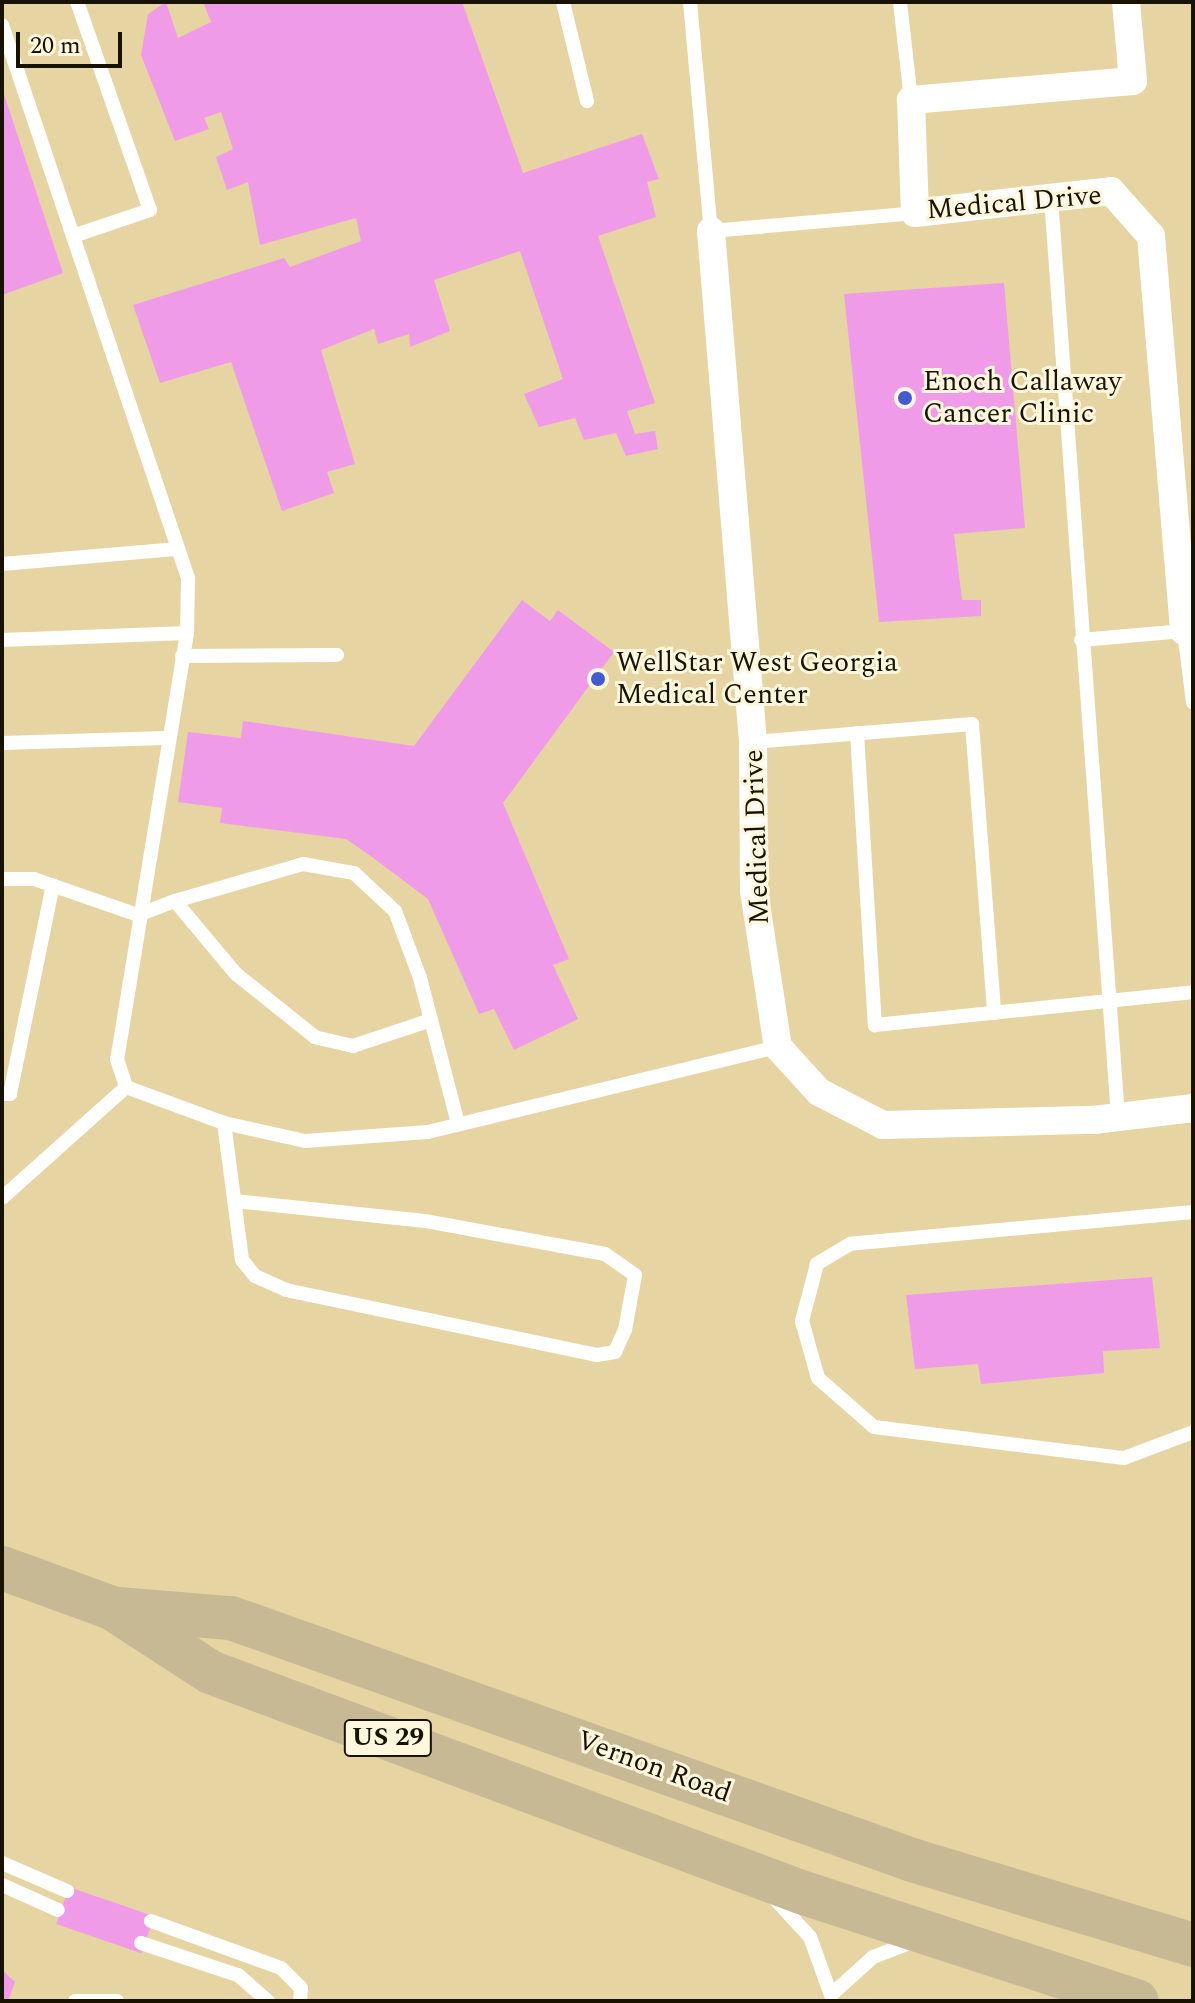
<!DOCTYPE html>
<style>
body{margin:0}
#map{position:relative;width:1195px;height:2003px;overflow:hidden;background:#e6d4a3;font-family:Spectral,serif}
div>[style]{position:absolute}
.building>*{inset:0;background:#f09be8;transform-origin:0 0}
.lane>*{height:14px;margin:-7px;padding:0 7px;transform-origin:7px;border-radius:7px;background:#fff}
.street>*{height:28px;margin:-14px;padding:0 14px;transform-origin:14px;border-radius:14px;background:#fff}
.primary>*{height:44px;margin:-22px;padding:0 22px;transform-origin:22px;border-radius:22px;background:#c7b994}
.dots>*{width:22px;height:22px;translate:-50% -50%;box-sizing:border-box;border:4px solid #fef6dd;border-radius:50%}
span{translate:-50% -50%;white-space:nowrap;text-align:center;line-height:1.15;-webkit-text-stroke:6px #fef6dd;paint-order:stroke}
.shield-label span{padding:2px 6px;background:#fef6dd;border:2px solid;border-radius:6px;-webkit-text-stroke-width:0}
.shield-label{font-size:26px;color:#181202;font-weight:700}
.street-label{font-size:28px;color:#181202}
.poi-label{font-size:28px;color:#181202}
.left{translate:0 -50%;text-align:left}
.frame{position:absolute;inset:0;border:4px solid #181202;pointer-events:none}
.scale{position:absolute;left:16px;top:32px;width:106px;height:36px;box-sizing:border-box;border:4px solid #181202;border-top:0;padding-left:10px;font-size:24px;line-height:28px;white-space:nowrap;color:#181202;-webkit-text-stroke:6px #fef6dd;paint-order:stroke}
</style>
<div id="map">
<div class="building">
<i style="clip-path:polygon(166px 2px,178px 38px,211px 22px,203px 2px,462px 2px,523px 173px,642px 134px,659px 179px,647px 182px,656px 217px,598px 236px,655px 403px,627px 411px,635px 434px,655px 431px,658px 449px,626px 456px,616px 433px,584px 440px,575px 418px,539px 427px,524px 394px,563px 379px,520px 251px,434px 280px,450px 331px,410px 347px,409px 334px,378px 344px,374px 329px,321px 350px,355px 464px,327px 472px,334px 493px,282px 511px,231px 362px,160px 383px,133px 305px,284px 258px,290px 267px,361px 241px,356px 218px,260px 245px,248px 182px,227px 190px,216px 157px,233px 149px,221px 112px,204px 118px,209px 129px,175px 141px,141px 55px,148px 14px)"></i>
<i style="clip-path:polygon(2px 88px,63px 273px,2px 295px)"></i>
<i style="clip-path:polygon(1004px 283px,1025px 528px,954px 534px,962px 600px,981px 600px,981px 616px,879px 622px,844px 294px)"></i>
<i style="clip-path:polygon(522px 600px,550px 621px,558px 610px,614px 652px,503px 803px,569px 959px,553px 965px,578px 1019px,514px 1050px,494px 1009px,479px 1014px,428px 899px,372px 857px,346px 839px,220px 823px,222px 808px,178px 802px,188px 732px,241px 738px,243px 721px,414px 746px)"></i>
<i style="clip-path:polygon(1152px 1277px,1160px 1348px,1103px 1351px,1104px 1373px,981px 1384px,978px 1364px,915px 1369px,906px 1295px)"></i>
<i style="left:69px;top:1887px;width:90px;height:39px;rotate:19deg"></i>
<i style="clip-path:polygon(2px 1970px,15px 1982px,8px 2001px,2px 2001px)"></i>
</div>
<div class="lane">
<i style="left:563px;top:2px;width:102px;rotate:76.4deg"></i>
<i style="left:690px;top:2px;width:230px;rotate:84.8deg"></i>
<i style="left:711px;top:231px;width:205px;rotate:-5deg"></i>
<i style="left:900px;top:2px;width:99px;rotate:83.6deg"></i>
<i style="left:2px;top:25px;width:583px;rotate:71.41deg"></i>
<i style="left:188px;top:578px;width:55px;rotate:91deg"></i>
<i style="left:187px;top:633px;width:432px;rotate:99.3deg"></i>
<i style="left:117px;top:1059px;width:29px;rotate:72deg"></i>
<i style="left:126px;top:1087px;width:104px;rotate:20.2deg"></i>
<i style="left:224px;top:1123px;width:83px;rotate:12.5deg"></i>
<i style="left:305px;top:1141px;width:123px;rotate:-4.2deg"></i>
<i style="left:428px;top:1132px;width:360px;rotate:-13.7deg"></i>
<i style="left:1051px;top:198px;width:920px;rotate:85.83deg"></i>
<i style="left:73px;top:236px;width:81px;rotate:-18.7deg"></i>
<i style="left:150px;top:210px;width:220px;rotate:-109.3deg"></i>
<i style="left:2px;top:564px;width:177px;rotate:-4.9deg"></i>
<i style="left:2px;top:640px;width:185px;rotate:-2.2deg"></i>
<i style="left:1081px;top:640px;width:103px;rotate:-5deg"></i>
<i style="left:1184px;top:631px;width:72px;rotate:82.8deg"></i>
<i style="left:182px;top:656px;width:155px;rotate:-0.4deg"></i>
<i style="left:857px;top:733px;width:293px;rotate:86.5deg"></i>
<i style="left:875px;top:1025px;width:320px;rotate:-5.9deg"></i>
<i style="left:753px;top:742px;width:220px;rotate:-4.7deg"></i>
<i style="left:972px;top:724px;width:290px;rotate:85.6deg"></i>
<i style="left:2px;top:743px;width:163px;rotate:-1.8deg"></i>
<i style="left:2px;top:879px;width:32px"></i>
<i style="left:34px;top:879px;width:110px;rotate:19.1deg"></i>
<i style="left:138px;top:915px;width:40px;rotate:-21deg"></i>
<i style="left:431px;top:1020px;width:82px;rotate:161.6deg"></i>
<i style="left:353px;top:1046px;width:39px;rotate:-167deg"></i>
<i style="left:315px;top:1037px;width:101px;rotate:-141.4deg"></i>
<i style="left:236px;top:974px;width:95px;rotate:-129.9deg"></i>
<i style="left:175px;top:901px;width:133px;rotate:-16.1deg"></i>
<i style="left:303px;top:864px;width:52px;rotate:10deg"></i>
<i style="left:354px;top:873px;width:56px;rotate:42.8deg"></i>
<i style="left:395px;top:911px;width:72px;rotate:69.5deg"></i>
<i style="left:420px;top:978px;width:43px;rotate:75.3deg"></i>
<i style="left:431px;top:1020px;width:107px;rotate:75.4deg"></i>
<i style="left:2px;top:1094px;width:8px"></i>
<i style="left:10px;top:1094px;width:213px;rotate:-78.4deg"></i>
<i style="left:224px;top:1123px;width:138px;rotate:82.5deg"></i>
<i style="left:242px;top:1260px;width:21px;rotate:51deg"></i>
<i style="left:255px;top:1276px;width:34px;rotate:24deg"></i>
<i style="left:286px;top:1290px;width:318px;rotate:11.8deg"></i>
<i style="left:597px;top:1355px;width:18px;rotate:-9deg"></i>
<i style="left:615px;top:1352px;width:24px;rotate:-66deg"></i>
<i style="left:625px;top:1330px;width:56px;rotate:-79.7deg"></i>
<i style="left:635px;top:1275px;width:37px;rotate:-145deg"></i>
<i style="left:605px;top:1254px;width:183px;rotate:-169.6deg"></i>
<i style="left:425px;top:1221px;width:191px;rotate:-174deg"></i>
<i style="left:2px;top:1198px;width:166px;rotate:-41.8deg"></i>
<i style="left:1193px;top:1212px;width:344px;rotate:174.7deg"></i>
<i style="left:850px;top:1244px;width:39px;rotate:149deg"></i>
<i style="left:817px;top:1264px;width:59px;rotate:104.7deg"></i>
<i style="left:802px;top:1321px;width:59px;rotate:74.3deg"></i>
<i style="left:818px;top:1378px;width:74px;rotate:41.2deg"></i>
<i style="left:874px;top:1427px;width:252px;rotate:7.1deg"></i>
<i style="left:1124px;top:1458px;width:74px;rotate:-20.6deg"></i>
<i style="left:2px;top:1863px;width:71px;rotate:23.3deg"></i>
<i style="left:2px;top:1885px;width:61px;rotate:24.1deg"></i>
<i style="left:774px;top:1898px;width:53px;rotate:47.3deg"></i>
<i style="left:810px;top:1937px;width:62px;rotate:70.1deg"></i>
<i style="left:831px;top:1995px;width:57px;rotate:-42.1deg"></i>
<i style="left:873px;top:1957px;width:45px;rotate:-20.9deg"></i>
<i style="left:151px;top:1921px;width:138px;rotate:19.9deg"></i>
<i style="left:281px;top:1968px;width:28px;rotate:45deg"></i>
<i style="left:301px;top:1988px;width:13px;rotate:94deg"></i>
<i style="left:141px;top:1943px;width:102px;rotate:18.3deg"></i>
<i style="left:238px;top:1975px;width:40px;rotate:41deg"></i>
<i style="left:75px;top:2001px;width:42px"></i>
</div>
<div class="street">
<i style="left:1126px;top:2px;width:79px;rotate:84.9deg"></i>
<i style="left:1133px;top:81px;width:223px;rotate:175.1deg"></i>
<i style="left:911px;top:100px;width:113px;rotate:88deg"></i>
<i style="left:915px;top:213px;width:197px;rotate:-6.4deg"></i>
<i style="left:1111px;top:191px;width:60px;rotate:48.4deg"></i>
<i style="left:1151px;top:236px;width:396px;rotate:85.2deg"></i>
<i style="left:1184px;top:631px;width:9px;rotate:-6deg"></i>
<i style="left:711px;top:231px;width:513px;rotate:85.3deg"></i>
<i style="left:753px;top:742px;width:149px;rotate:89.6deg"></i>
<i style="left:754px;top:891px;width:158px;rotate:81.3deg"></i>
<i style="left:778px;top:1047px;width:61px;rotate:47.7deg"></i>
<i style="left:819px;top:1092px;width:72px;rotate:27.3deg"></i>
<i style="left:883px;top:1125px;width:211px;rotate:-1.4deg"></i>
<i style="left:1094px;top:1120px;width:100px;rotate:-6.9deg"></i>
</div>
<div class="primary">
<i style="left:2px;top:1568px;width:117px;rotate:20deg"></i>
<i style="left:112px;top:1608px;width:117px;rotate:33.1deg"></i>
<i style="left:210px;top:1672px;width:631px;rotate:20.42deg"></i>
<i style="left:801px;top:1892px;width:353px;rotate:18deg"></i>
<i style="left:118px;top:1609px;width:113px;rotate:4.6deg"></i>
<i style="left:231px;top:1618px;width:723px;rotate:19.56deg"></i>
<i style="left:912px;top:1860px;width:294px;rotate:16.8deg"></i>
</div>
<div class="dots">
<i style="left:905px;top:398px;background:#445bcf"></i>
<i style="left:598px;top:679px;background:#445bcf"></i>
</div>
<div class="shield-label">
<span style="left:388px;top:1738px">US 29</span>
</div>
<div class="street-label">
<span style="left:1014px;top:203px;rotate:-5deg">Medical Drive</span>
<span style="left:757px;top:837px;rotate:-92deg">Medical Drive</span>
<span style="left:654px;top:1767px;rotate:20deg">Vernon Road</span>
</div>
<div class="poi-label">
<span class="left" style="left:923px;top:398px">Enoch Callaway<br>Cancer Clinic</span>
<span class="left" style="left:616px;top:679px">WellStar West Georgia<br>Medical Center</span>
</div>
<div class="frame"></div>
<div class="scale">20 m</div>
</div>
